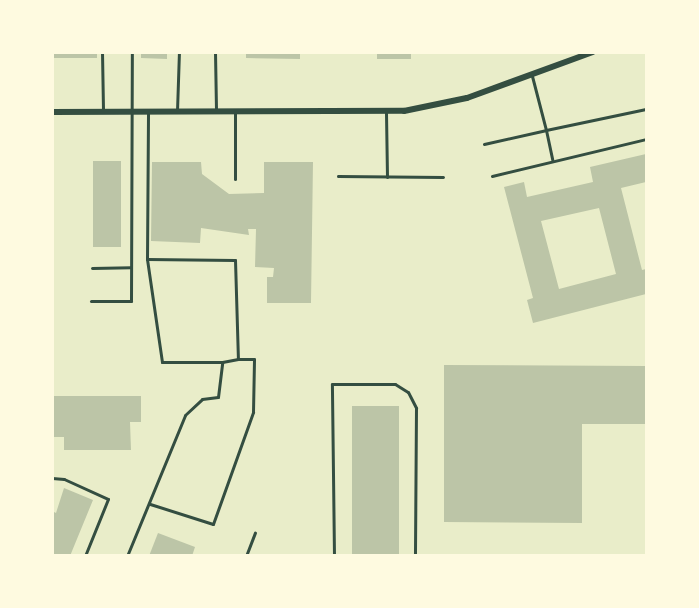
<!DOCTYPE html>
<style>
body{margin:0}
#map{position:relative;width:699px;height:608px;overflow:hidden;background:#e9edc9;font-family:"Nunito Sans",sans-serif}
div>[style]{position:absolute}
.building>*{inset:0;background:#bcc5a7;transform-origin:0 0}
.service>*{height:3px;margin:-1.5px;padding:0 1.5px;transform-origin:1.5px;border-radius:1.5px;background:#344e41}
.minor>*{height:6px;margin:-3px;padding:0 3px;transform-origin:3px;border-radius:3px;background:#344e41}
span{translate:-50% -50%;white-space:nowrap;text-align:center;line-height:1.15;-webkit-text-stroke:5px #fefae0;paint-order:stroke}
.frame{position:absolute;inset:0;border:54px solid #fefae0;pointer-events:none}
</style>
<div id="map">
<div class="building">
<i style="left:52px;top:52px;width:45px;height:6px"></i>
<i style="clip-path:polygon(141px 52px,167px 52px,167px 59px,141px 58px)"></i>
<i style="clip-path:polygon(246px 52px,300px 52px,300px 59px,246px 58px)"></i>
<i style="left:377px;top:52px;width:34px;height:7px"></i>
<i style="clip-path:polygon(evenodd,646px 154px,646px 182px,621px 188px,642px 270px,646px 269px,646px 294px,533px 323px,527px 300px,533px 298px,504px 187px,524px 182px,527px 197px,593px 182px,590px 167px,646px 154px,599px 208px,616px 274px,559px 289px,541px 221px,599px 208px)"></i>
<i style="left:93px;top:161px;width:28px;height:86px"></i>
<i style="clip-path:polygon(152px 162px,201px 162px,202px 174px,229px 194px,264px 193px,264px 162px,313px 162px,311px 303px,267px 303px,267px 277px,273px 277px,274px 268px,255px 267px,256px 229px,248px 229px,249px 235px,201px 228px,200px 243px,151px 241px)"></i>
<i style="clip-path:polygon(444px 365px,646px 366px,646px 424px,582px 424px,582px 523px,444px 522px)"></i>
<i style="clip-path:polygon(52px 396px,141px 396px,141px 422px,130px 422px,131px 450px,64px 450px,64px 437px,52px 437px)"></i>
<i style="left:352px;top:406px;width:47px;height:150px"></i>
<i style="clip-path:polygon(64px 488px,93px 500px,70px 556px,52px 556px,52px 511px,56px 513px)"></i>
<i style="clip-path:polygon(158px 533px,195px 547px,192px 556px,149px 556px)"></i>
</div>
<div class="service">
<i style="left:102px;top:52px;width:59px;rotate:89deg"></i>
<i style="left:215px;top:52px;width:59px;rotate:89deg"></i>
<i style="left:532px;top:76px;width:56px;rotate:75.5deg"></i>
<i style="left:546px;top:130px;width:102px;rotate:-11.9deg"></i>
<i style="left:177px;top:111px;width:59px;rotate:-88.1deg"></i>
<i style="left:235px;top:113px;width:66px;rotate:90deg"></i>
<i style="left:386px;top:113px;width:64px;rotate:89.1deg"></i>
<i style="left:484px;top:144px;width:64px;rotate:-12.7deg"></i>
<i style="left:546px;top:130px;width:30px;rotate:78deg"></i>
<i style="left:338px;top:176px;width:105px;rotate:0.5deg"></i>
<i style="left:492px;top:176px;width:158px;rotate:-13.5deg"></i>
<i style="left:147px;top:259px;width:88px;rotate:0.7deg"></i>
<i style="left:235px;top:260px;width:99px;rotate:88.3deg"></i>
<i style="left:238px;top:359px;width:16px;rotate:169deg"></i>
<i style="left:92px;top:268px;width:39px;rotate:-1deg"></i>
<i style="left:91px;top:301px;width:40px"></i>
<i style="left:131px;top:301px;width:249px;rotate:-89.8deg"></i>
<i style="left:52px;top:478px;width:12px;rotate:5deg"></i>
<i style="left:64px;top:479px;width:48px;rotate:24.4deg"></i>
<i style="left:108px;top:499px;width:61px;rotate:112deg"></i>
<i style="left:150px;top:504px;width:66px;rotate:17.6deg"></i>
<i style="left:213px;top:524px;width:119px;rotate:-70.3deg"></i>
<i style="left:253px;top:412px;width:53px;rotate:-88.9deg"></i>
<i style="left:254px;top:359px;width:16px;rotate:180deg"></i>
<i style="left:127px;top:556px;width:152px;rotate:-67.6deg"></i>
<i style="left:185px;top:415px;width:23px;rotate:-43deg"></i>
<i style="left:202px;top:399px;width:16px;rotate:-7deg"></i>
<i style="left:218px;top:397px;width:35px;rotate:-83deg"></i>
<i style="left:222px;top:362px;width:60px;rotate:180deg"></i>
<i style="left:162px;top:362px;width:104px;rotate:-98.3deg"></i>
<i style="left:147px;top:259px;width:146px;rotate:-89.6deg"></i>
<i style="left:246px;top:556px;width:25px;rotate:-69deg"></i>
<i style="left:334px;top:556px;width:172px;rotate:-90.7deg"></i>
<i style="left:332px;top:384px;width:63px"></i>
<i style="left:395px;top:384px;width:15px;rotate:32deg"></i>
<i style="left:408px;top:392px;width:18px;rotate:63deg"></i>
<i style="left:416px;top:408px;width:148px;rotate:90.4deg"></i>
<i style="left:571px;top:556px;width:1px;rotate:-90deg"></i>
</div>
<div class="minor">
<i style="left:52px;top:112px;width:352px;rotate:-0.2deg"></i>
<i style="left:404px;top:111px;width:64px;rotate:-11.7deg"></i>
<i style="left:467px;top:98px;width:134px;rotate:-20.1deg"></i>
</div>
<div class="frame"></div>
</div>
